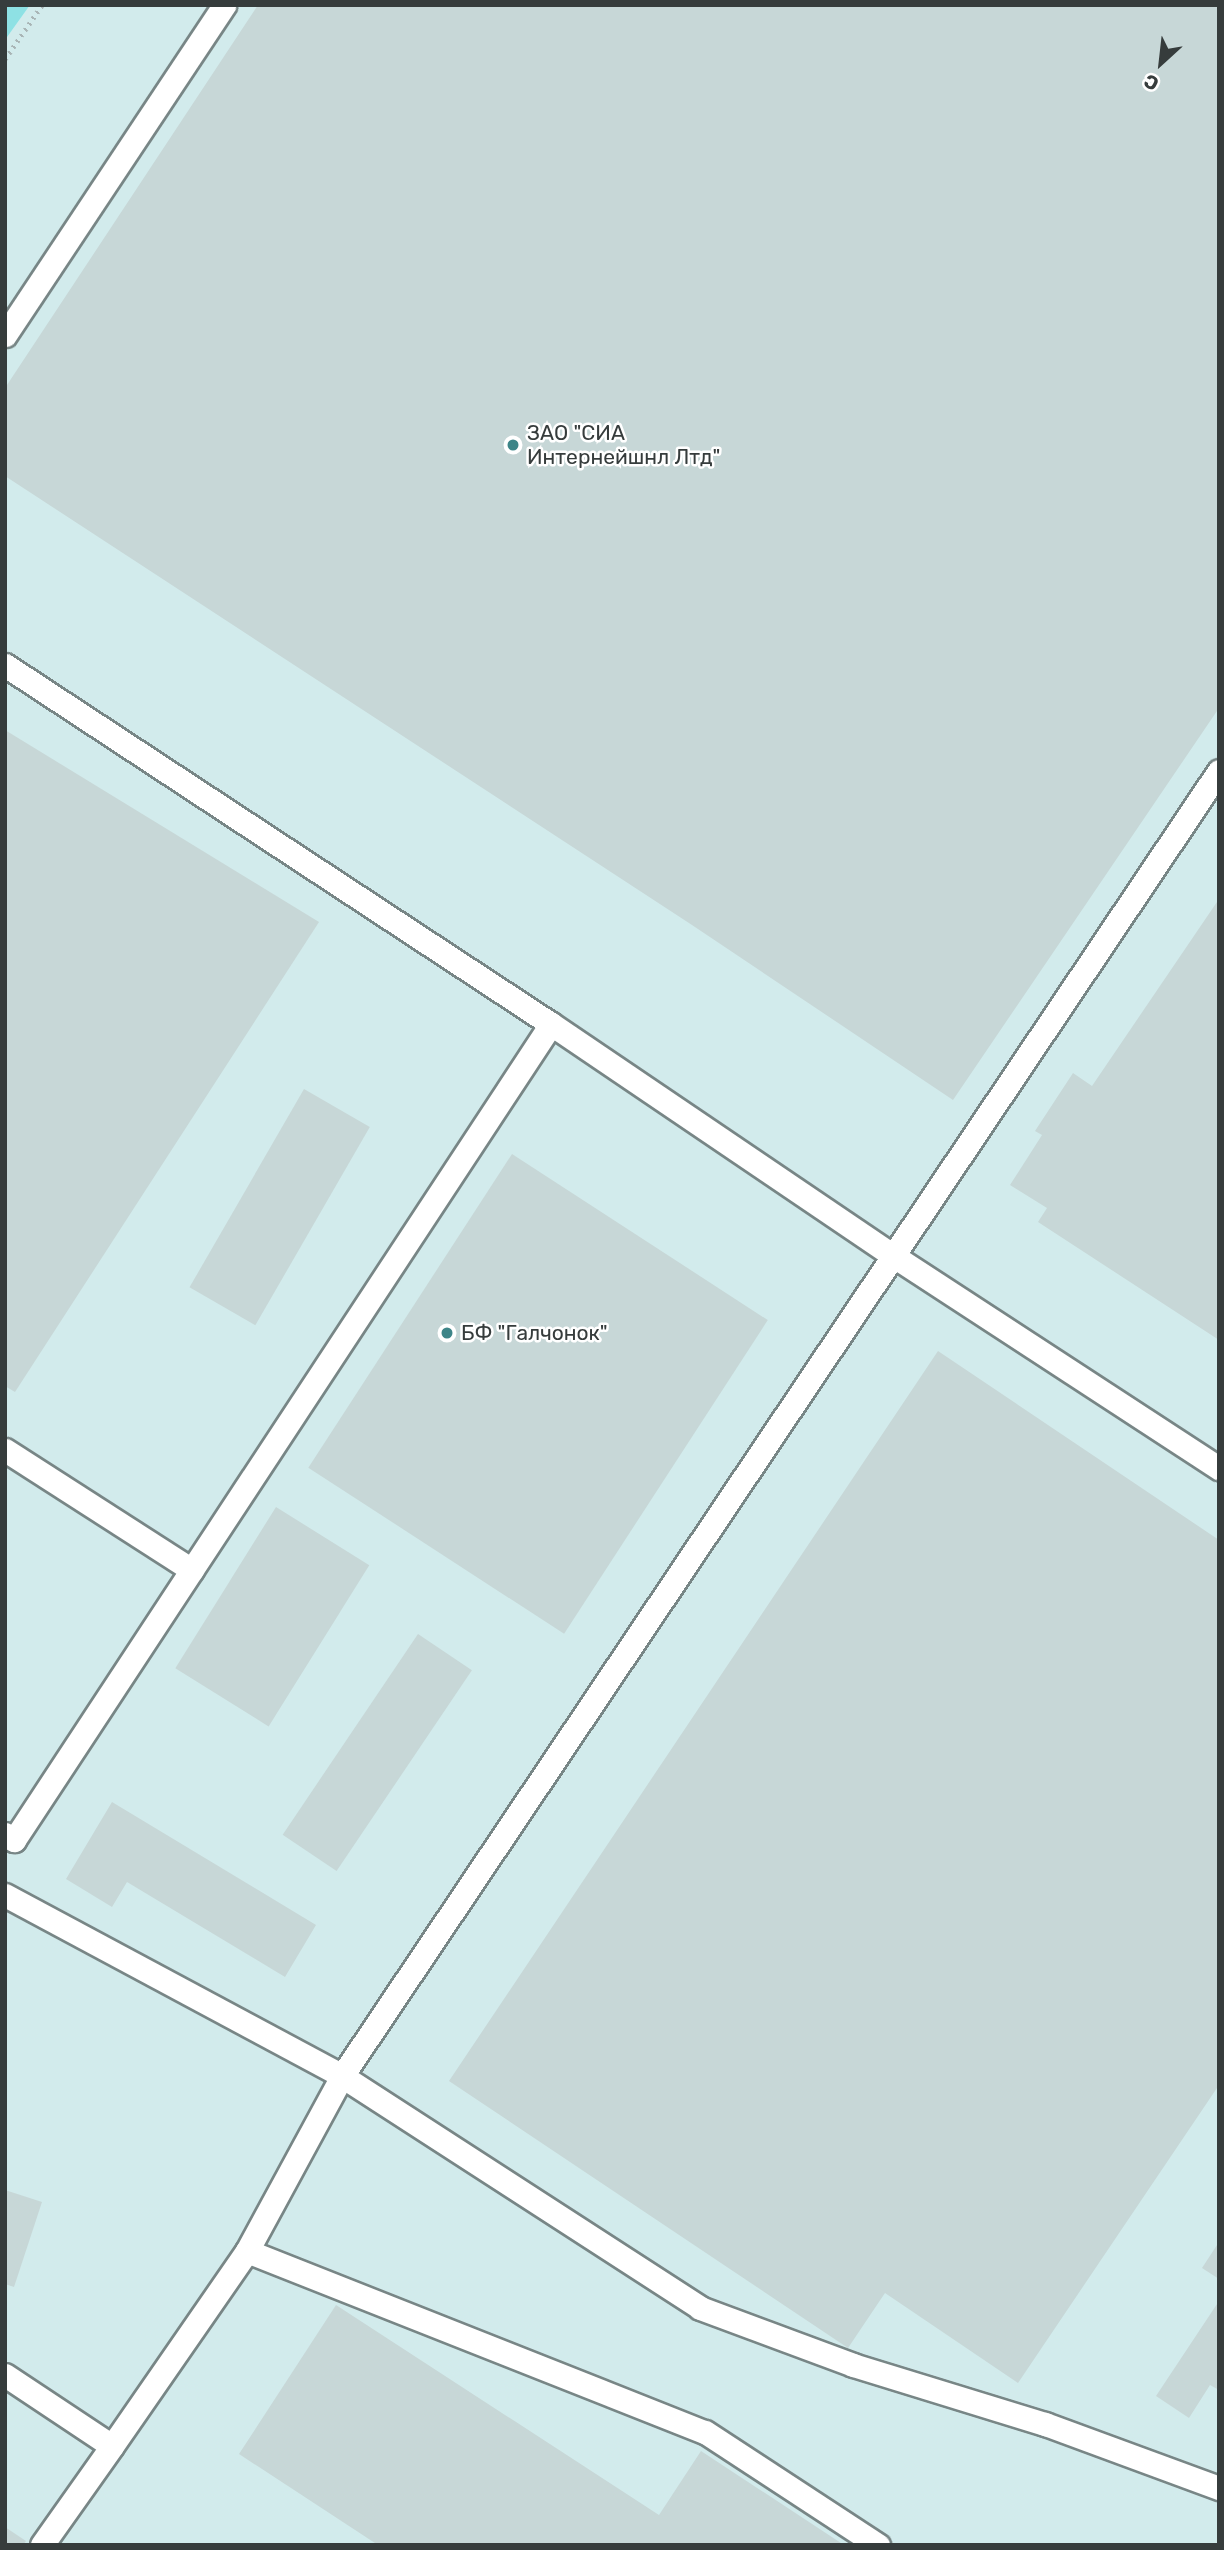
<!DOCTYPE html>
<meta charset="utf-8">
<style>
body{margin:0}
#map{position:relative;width:1224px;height:2550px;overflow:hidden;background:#e5f5f6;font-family:Rubik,sans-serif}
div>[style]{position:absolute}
.built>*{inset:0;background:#d2ebec}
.green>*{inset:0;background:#8ee1e4}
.building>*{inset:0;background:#c7d7d7;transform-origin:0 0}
.path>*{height:4.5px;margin-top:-2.25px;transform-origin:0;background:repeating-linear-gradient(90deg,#a9b5b6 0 2px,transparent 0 7px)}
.roads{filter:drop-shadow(2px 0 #788686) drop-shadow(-2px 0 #788686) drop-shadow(0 2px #788686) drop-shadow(0 -2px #788686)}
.service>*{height:23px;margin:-11.5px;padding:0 11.5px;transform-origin:11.5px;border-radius:11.5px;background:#fff}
.dots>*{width:19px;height:19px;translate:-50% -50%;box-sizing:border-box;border:4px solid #fff;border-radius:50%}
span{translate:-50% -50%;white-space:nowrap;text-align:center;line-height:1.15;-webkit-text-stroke:5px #fff;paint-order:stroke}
.poi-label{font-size:21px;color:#363c3c}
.left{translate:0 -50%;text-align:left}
.frame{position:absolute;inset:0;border:7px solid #363c3c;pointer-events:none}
.north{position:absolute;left:1126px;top:28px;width:70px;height:70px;-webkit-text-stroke:5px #fff;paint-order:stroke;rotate:207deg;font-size:19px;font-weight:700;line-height:28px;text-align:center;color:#363c3c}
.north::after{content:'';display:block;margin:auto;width:24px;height:32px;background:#363c3c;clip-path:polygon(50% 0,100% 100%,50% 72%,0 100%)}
</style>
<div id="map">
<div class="built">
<i style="clip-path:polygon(30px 5px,1219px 5px,1219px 2545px,5px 2545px,5px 40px)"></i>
</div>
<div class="green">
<i style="clip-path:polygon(5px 5px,30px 5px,5px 40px)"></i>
</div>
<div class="building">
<i style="clip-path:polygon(258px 5px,1219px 5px,1219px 708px,953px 1100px,692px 925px,5px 476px,5px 388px)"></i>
<i style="clip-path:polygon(5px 730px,319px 922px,15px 1392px,5px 1386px)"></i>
<i style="clip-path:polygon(1219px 899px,1219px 1340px,1038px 1222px,1047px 1208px,1010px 1185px,1042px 1135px,1035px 1131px,1073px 1073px,1092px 1086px)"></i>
<i style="left:304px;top:1089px;width:76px;height:229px;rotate:30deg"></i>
<i style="left:512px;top:1154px;width:305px;height:374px;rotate:33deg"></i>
<i style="clip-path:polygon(938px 1351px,1219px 1540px,1219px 2085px,1018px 2383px,885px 2293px,848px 2348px,449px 2081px)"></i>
<i style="left:276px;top:1507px;width:110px;height:190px;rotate:32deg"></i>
<i style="left:418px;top:1634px;width:65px;height:242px;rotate:34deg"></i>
<i style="clip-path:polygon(112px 1802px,316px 1925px,285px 1977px,127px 1882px,112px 1907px,66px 1879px)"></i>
<i style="clip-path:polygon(5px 2190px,42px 2202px,14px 2287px,5px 2284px)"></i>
<i style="clip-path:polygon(1219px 2242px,1219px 2279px,1202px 2268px)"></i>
<i style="clip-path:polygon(1219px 2301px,1219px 2390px,1210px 2385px,1189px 2418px,1156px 2396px)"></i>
<i style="clip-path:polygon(336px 2305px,659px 2515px,701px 2451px,844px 2545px,378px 2545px,239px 2454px)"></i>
<i style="clip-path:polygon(5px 2527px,26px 2541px,23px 2545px,5px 2545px)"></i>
</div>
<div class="path">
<i style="left:5px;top:59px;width:65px;rotate:-55.6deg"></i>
</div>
<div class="roads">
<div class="service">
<i style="left:5px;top:335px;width:396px;rotate:-56.4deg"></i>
<i style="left:5px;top:665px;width:653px;rotate:33.33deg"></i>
<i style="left:551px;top:1024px;width:412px;rotate:34.1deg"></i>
<i style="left:892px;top:1255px;width:390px;rotate:33.1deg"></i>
<i style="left:5px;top:1450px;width:222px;rotate:32.7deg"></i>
<i style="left:5px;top:1834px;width:11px;rotate:34deg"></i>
<i style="left:14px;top:1840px;width:977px;rotate:-56.65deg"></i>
<i style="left:5px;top:1895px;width:383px;rotate:28.2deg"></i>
<i style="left:342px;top:2076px;width:1572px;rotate:-56.1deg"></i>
<i style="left:247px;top:2251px;width:199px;rotate:-61.5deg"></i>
<i style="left:342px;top:2076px;width:427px;rotate:32.9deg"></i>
<i style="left:700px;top:2308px;width:163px;rotate:20.4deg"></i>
<i style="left:853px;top:2365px;width:201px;rotate:17.1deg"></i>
<i style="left:1045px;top:2424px;width:185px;rotate:20.2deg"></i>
<i style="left:5px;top:2375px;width:128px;rotate:33.6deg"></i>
<i style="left:112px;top:2446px;width:121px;rotate:125.3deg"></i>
<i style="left:112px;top:2446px;width:237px;rotate:-55.3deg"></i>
<i style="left:247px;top:2251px;width:492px;rotate:21.6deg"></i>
<i style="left:705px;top:2432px;width:207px;rotate:33.2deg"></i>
</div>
</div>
<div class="dots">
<i style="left:513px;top:445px;background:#3d8588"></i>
<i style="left:447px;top:1333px;background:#3d8588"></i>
</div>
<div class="poi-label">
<span class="left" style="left:527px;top:445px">ЗАО "СИА<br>Интернейшнл Лтд"</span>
<span class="left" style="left:461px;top:1333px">БФ "Галчонок"</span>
</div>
<div class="frame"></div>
<div class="north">С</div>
</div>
